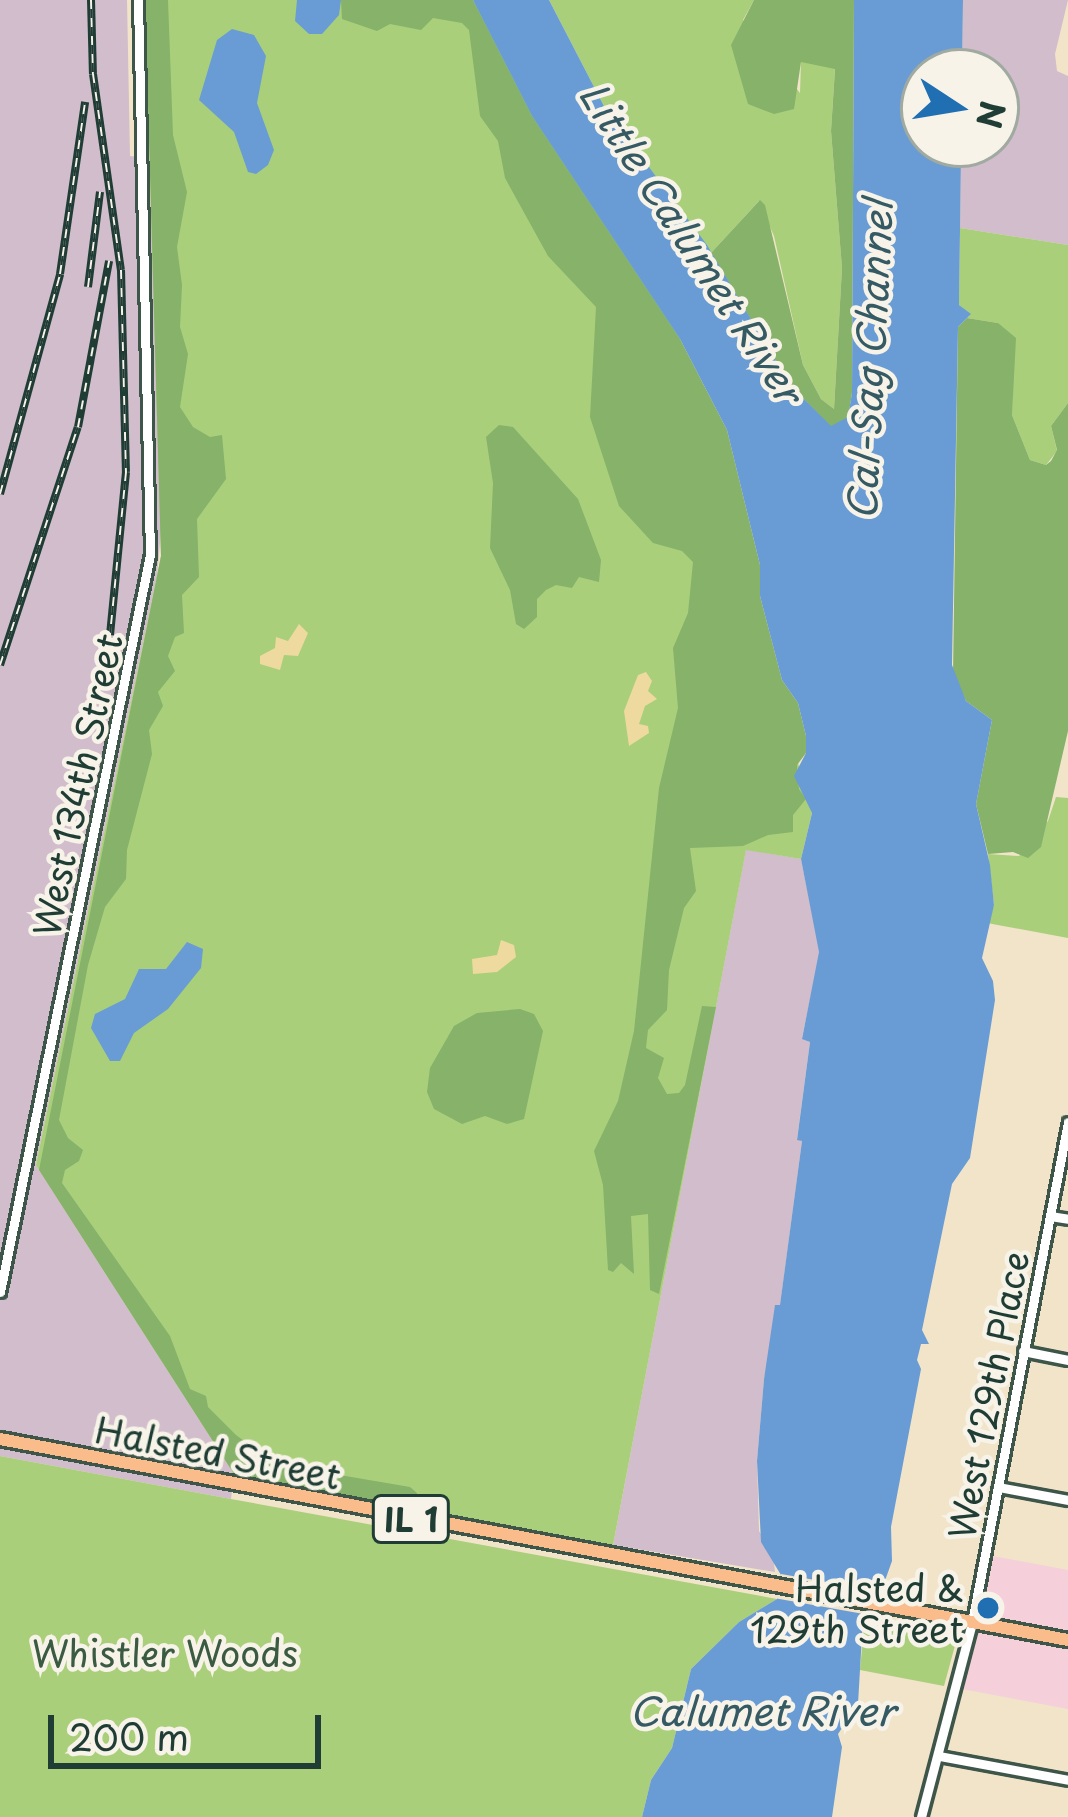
<!DOCTYPE html>
<style>
body{margin:0}
#map{position:relative;width:1068px;height:1817px;overflow:hidden;background:#f1e4c9;font-family:"Playpen Sans",sans-serif}
div>[style]{position:absolute}
.built>*{inset:0;background:#f5cfda}
.industrial>*{inset:0;background:#d1bdcb}
.green>*{inset:0;background:#a9cf7a}
.forest>*{inset:0;background:#86b26a}
.sand>*{inset:0;background:#eeda9e}
.water>*{inset:0;background:#699cd4}
.pier>*{inset:0;background:#f1e4c9;transform-origin:0 0}
.roads{filter:drop-shadow(3px 0 #3e564a) drop-shadow(-3px 0 #3e564a) drop-shadow(0 3px #3e564a) drop-shadow(0 -3px #3e564a)}
.minor>*{height:9px;margin:-4.5px;padding:0 4.5px;transform-origin:4.5px;border-radius:4.5px;background:#fff}
.major>*{height:12px;margin:-6px;padding:0 6px;transform-origin:6px;border-radius:6px;background:#f9bc8a}
.rail>*{height:8px;margin-top:-4px;transform-origin:0;background:repeating-linear-gradient(90deg,#f7f3e8 0 9px,#1f3d34 0 18px);box-sizing:border-box;border-block:3px solid #1f3d34}
.dots>*{width:33px;height:33px;translate:-50% -50%;box-sizing:border-box;border:6px solid #f7f3e8;border-radius:50%}
span{translate:-50% -50%;white-space:nowrap;text-align:center;line-height:1.15;-webkit-text-stroke:9px #f7f3e8;paint-order:stroke}
.shield-label span{padding:3px 9px;background:#f7f3e8;border:3px solid;border-radius:9px;-webkit-text-stroke-width:0}
.shield-label{font-size:33px;color:#1f3d34;font-weight:700}
.street-label{font-size:36px;color:#1f3d34}
.poi-label{font-size:36px;color:#1f3d34}
.right{translate:-100% -50%;text-align:right}
.park-label{font-size:36px;color:#3b5a42}
.water-label{font-size:39px;color:#355a64;font-style:italic}
.north{position:absolute;left:900px;top:48px;width:120px;height:120px;box-sizing:border-box;background:#f7f3e8;border:3px solid #a1aaa0;border-radius:50%;rotate:102deg;font-size:33px;font-weight:700;line-height:48px;text-align:center;color:#1f3d34}
.north::after{content:'';display:block;margin:auto;width:42px;height:54px;background:#1f6fb2;clip-path:polygon(50% 0,100% 100%,50% 72%,0 100%)}
.scale{position:absolute;left:48px;top:1715px;width:273px;height:54px;box-sizing:border-box;border:6px solid #1f3d34;border-top:0;padding-left:15px;font-size:36px;line-height:42px;white-space:nowrap;color:#1f3d34;-webkit-text-stroke:9px #f7f3e8;paint-order:stroke}
</style>
<div id="map">
<div class="built">
<i style="clip-path:polygon(987px 1555px,1068px 1570px,1068px 1709px,957px 1688px)"></i>
</div>
<div class="industrial">
<i style="clip-path:polygon(0 0,127px 0,130px 156px,149px 158px,162px 520px,157px 576px,36px 1165px,234px 1474px,231px 1499px,0 1456px)"></i>
<i style="clip-path:polygon(963px 0,1068px 0,1055px 54px,1057px 71px,1068px 76px,1068px 245px,960px 228px,961px 157px,972px 147px,968px 144px,996px 144px,996px 72px,962px 72px)"></i>
<i style="clip-path:polygon(746px 849px,801px 859px,820px 952px,802px 1038px,810px 1042px,797px 1139px,802px 1141px,780px 1306px,764px 1379px,757px 1461px,759px 1531px,773px 1554px,775px 1572px,613px 1545px)"></i>
</div>
<div class="green">
<i style="clip-path:polygon(145px 0,473px 0,680px 339px,812px 813px,801px 859px,746px 850px,613px 1545px,234px 1474px,36px 1165px,161px 556px)"></i>
<i style="clip-path:polygon(549px 0,754px 0,743px 20px,800px 93px,801px 61px,835px 68px,831px 131px,842px 268px,834px 409px,821px 399px,803px 365px,774px 236px,759px 201px,711px 253px,605px 108px)"></i>
<i style="clip-path:polygon(960px 228px,1068px 245px,1068px 403px,1051px 426px,1057px 451px,1046px 465px,1030px 460px,1012px 415px,1013px 352px,998px 323px,967px 318px,970px 315px,959px 305px)"></i>
<i style="clip-path:polygon(1056px 797px,1068px 798px,1068px 938px,987px 923px,994px 905px,988px 854px,1019px 856px,1048px 821px)"></i>
<i style="clip-path:polygon(0 1456px,231px 1499px,777px 1599px,739px 1622px,691px 1669px,672px 1748px,651px 1780px,642px 1817px,0 1817px)"></i>
<i style="clip-path:polygon(865px 1616px,957px 1638px,944px 1686px,860px 1670px)"></i>
</div>
<div class="forest">
<i style="clip-path:polygon(145px 0,168px 0,173px 135px,187px 192px,177px 247px,182px 285px,180px 327px,188px 354px,180px 407px,193px 427px,210px 437px,222px 435px,226px 479px,197px 519px,199px 577px,182px 595px,184px 633px,175px 637px,168px 656px,175px 671px,158px 692px,163px 706px,149px 730px,152px 754px,127px 850px,126px 879px,105px 907px,88px 965px,59px 1120px,68px 1138px,83px 1150px,79px 1161px,65px 1170px,62px 1183px,170px 1336px,190px 1389px,206px 1396px,208px 1407px,236px 1435px,275px 1464px,410px 1487px,417px 1493px,413px 1508px,234px 1474px,39px 1170px,161px 556px)"></i>
<i style="clip-path:polygon(341px 0,473px 0,532px 116px,680px 339px,727px 430px,760px 565px,760px 596px,782px 680px,798px 703px,806px 736px,806px 753px,797px 765px,799px 789px,806px 799px,793px 815px,793px 832px,768px 835px,743px 846px,690px 848px,696px 891px,684px 908px,669px 970px,667px 1010px,648px 1030px,646px 1048px,664px 1058px,658px 1078px,667px 1094px,679px 1093px,685px 1085px,702px 1006px,716px 1007px,659px 1294px,650px 1290px,648px 1214px,631px 1216px,634px 1274px,621px 1263px,613px 1272px,608px 1270px,603px 1185px,594px 1151px,618px 1101px,634px 1031px,659px 788px,678px 708px,673px 648px,688px 613px,693px 562px,682px 551px,653px 543px,619px 506px,590px 417px,596px 307px,548px 256px,505px 178px,498px 141px,480px 116px,469px 30px,462px 23px,433px 18px,421px 30px,390px 24px,377px 31px,342px 19px)"></i>
<i style="clip-path:polygon(754px 0,854px 0,852px 393px,848px 418px,831px 427px,790px 385px,711px 253px,760px 200px,765px 205px,803px 365px,821px 399px,834px 409px,842px 268px,831px 131px,835px 69px,801px 62px,794px 109px,774px 114px,748px 104px,731px 45px)"></i>
<i style="clip-path:polygon(967px 318px,998px 323px,1016px 338px,1012px 415px,1030px 460px,1046px 465px,1051px 461px,1057px 450px,1051px 426px,1068px 403px,1068px 731px,1041px 847px,1028px 858px,1013px 852px,988px 854px,976px 804px,992px 720px,966px 701px,953px 674px,958px 327px)"></i>
<i style="clip-path:polygon(499px 425px,513px 427px,578px 499px,601px 560px,599px 582px,579px 577px,572px 588px,556px 585px,546px 590px,537px 599px,537px 617px,524px 629px,516px 624px,510px 590px,490px 548px,493px 483px,486px 437px)"></i>
<i style="clip-path:polygon(520px 1009px,534px 1014px,543px 1031px,524px 1119px,507px 1124px,485px 1116px,462px 1124px,434px 1109px,427px 1092px,430px 1068px,454px 1026px,477px 1013px)"></i>
</div>
<div class="sand">
<i style="clip-path:polygon(299px 624px,308px 633px,298px 656px,284px 655px,280px 670px,260px 664px,260px 656px,275px 648px,276px 637px,288px 641px)"></i>
<i style="clip-path:polygon(646px 672px,652px 681px,648px 691px,657px 699px,645px 706px,639px 724px,648px 726px,649px 733px,629px 746px,624px 711px,638px 675px)"></i>
<i style="clip-path:polygon(501px 940px,514px 945px,516px 957px,497px 972px,473px 974px,472px 959px,497px 955px)"></i>
</div>
<div class="water">
<i style="clip-path:polygon(297px 0,341px 0,339px 15px,322px 34px,309px 34px,295px 21px)"></i>
<i style="clip-path:polygon(473px 0,549px 0,605px 108px,707px 245px,790px 385px,831px 426px,848px 417px,852px 393px,854px 0,963px 0,962px 72px,924px 72px,924px 144px,973px 147px,961px 157px,959px 305px,971px 314px,958px 327px,952px 665px,966px 701px,992px 720px,976px 804px,990px 865px,994px 905px,982px 958px,993px 981px,995px 1000px,970px 1158px,952px 1184px,922px 1330px,929px 1344px,921px 1344px,917px 1360px,921px 1369px,891px 1527px,892px 1561px,872px 1617px,863px 1618px,858px 1704px,838px 1734px,842px 1747px,832px 1817px,642px 1817px,651px 1780px,672px 1748px,691px 1669px,739px 1622px,777px 1599px,781px 1575px,761px 1542px,757px 1461px,764px 1379px,775px 1305px,780px 1305px,802px 1141px,797px 1140px,810px 1042px,802px 1039px,819px 952px,801px 859px,812px 813px,794px 776px,806px 753px,806px 736px,798px 703px,782px 680px,760px 596px,760px 565px,727px 430px,680px 339px,532px 116px)"></i>
<i style="clip-path:polygon(232px 29px,254px 35px,266px 56px,257px 103px,274px 150px,268px 165px,256px 174px,248px 172px,234px 132px,199px 100px,217px 40px)"></i>
<i style="clip-path:polygon(187px 942px,203px 949px,201px 968px,168px 1009px,134px 1033px,120px 1061px,110px 1061px,91px 1028px,95px 1014px,125px 999px,139px 969px,166px 969px)"></i>
</div>
<div class="pier">
<i style="left:781px;top:1574px;width:97px;height:25px;rotate:10deg"></i>
</div>
<div class="roads">
<div class="minor">
<i style="left:1050px;top:1216px;width:18px;rotate:9deg"></i>
<i style="left:0;top:1292px;width:752px;rotate:-78.5deg"></i>
<i style="left:150px;top:555px;width:555px;rotate:-91.24deg"></i>
<i style="left:1023px;top:1351px;width:46px;rotate:11.3deg"></i>
<i style="left:998px;top:1487px;width:71px;rotate:10.5deg"></i>
<i style="left:939px;top:1756px;width:131px;rotate:10.5deg"></i>
<i style="left:921px;top:1817px;width:202px;rotate:-75.3deg"></i>
<i style="left:972px;top:1622px;width:509px;rotate:-79.13deg"></i>
</div>
<div class="major">
<i style="left:0;top:1439px;width:1087px;rotate:10.66deg"></i>
</div>
</div>
<div class="rail">
<i style="left:91px;top:0;width:74px;rotate:88.5deg"></i>
<i style="left:93px;top:74px;width:198px;rotate:81.9deg"></i>
<i style="left:121px;top:270px;width:202px;rotate:88.6deg"></i>
<i style="left:126px;top:472px;width:164px;rotate:95.6deg"></i>
<i style="left:88px;top:287px;width:96px;rotate:-82.8deg"></i>
<i style="left:0;top:494px;width:228px;rotate:-74.7deg"></i>
<i style="left:60px;top:274px;width:174px;rotate:-81.7deg"></i>
<i style="left:0;top:665px;width:250px;rotate:-71.9deg"></i>
<i style="left:78px;top:427px;width:169px;rotate:-79.4deg"></i>
</div>
<div class="dots">
<i style="left:988px;top:1608px;background:#1f6fb2"></i>
</div>
<div class="shield-label">
<span style="left:411px;top:1519px">IL 1</span>
</div>
<div class="street-label">
<span style="left:77px;top:785px;rotate:-78deg">West 134th Street</span>
<span style="left:988px;top:1395px;rotate:-79deg">West 129th Place</span>
<span style="left:218px;top:1452px;rotate:11deg">Halsted Street</span>
</div>
<div class="poi-label">
<span class="right" style="left:964px;top:1608px">Halsted &amp;<br>129th Street</span>
</div>
<div class="park-label">
<span style="left:165px;top:1653px">Whistler Woods</span>
</div>
<div class="water-label">
<span style="left:692px;top:242px;rotate:57deg">Little Calumet River</span>
<span style="left:869px;top:360px;rotate:-87deg">Cal-Sag Channel</span>
<span style="left:762px;top:1710px">Calumet River</span>
</div>
<div class="north">N</div>
<div class="scale">200 m</div>
</div>
